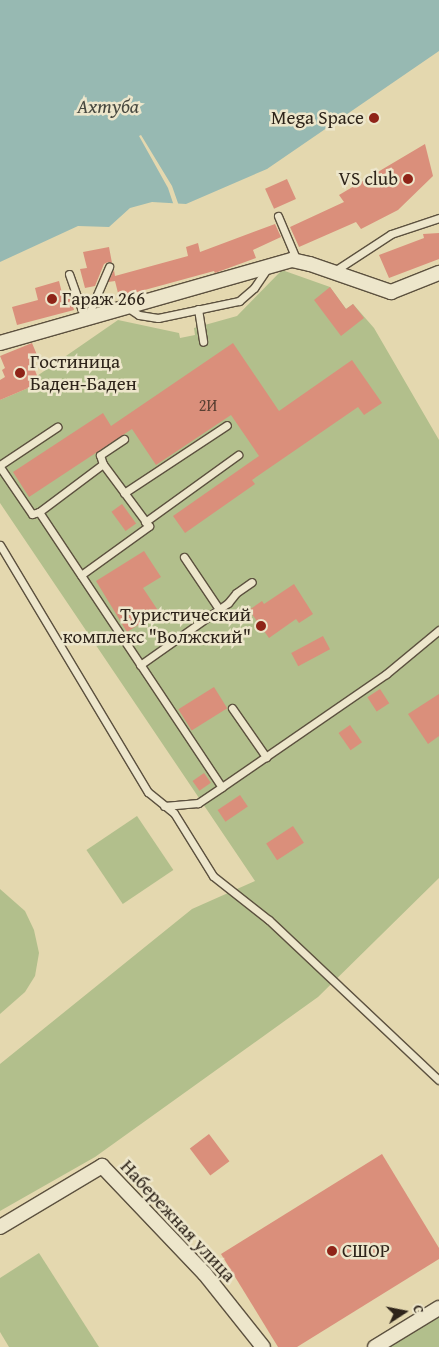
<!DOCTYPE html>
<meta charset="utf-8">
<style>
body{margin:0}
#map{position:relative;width:439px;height:1347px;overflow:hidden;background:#e4d8af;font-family:"Gentium Book Plus",serif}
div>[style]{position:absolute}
.green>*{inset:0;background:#b2bf8c;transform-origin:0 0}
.water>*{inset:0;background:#97b9b2}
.pier>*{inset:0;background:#e4d8af}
.building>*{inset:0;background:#da8f7b;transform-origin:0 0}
.roads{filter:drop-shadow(1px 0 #5c513f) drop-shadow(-1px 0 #5c513f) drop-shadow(0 1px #5c513f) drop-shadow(0 -1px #5c513f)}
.lane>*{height:7px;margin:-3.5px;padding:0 3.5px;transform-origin:3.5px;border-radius:3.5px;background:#ede6cb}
.street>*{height:14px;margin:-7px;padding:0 7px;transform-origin:7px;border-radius:7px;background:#ede6cb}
.dots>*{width:14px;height:14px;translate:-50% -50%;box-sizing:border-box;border:2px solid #ede6cb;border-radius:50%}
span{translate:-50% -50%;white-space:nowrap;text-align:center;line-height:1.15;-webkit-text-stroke:5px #ede6cb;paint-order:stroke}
.number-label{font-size:16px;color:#593f32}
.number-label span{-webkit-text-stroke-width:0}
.poi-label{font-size:19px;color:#2e241a}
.right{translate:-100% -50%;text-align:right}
.left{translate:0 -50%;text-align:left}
.street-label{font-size:19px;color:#2e241a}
.water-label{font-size:20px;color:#484940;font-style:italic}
.north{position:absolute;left:379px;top:1287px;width:50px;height:50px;-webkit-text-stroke:4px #ede6cb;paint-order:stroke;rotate:79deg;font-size:14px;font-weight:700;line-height:20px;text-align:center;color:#2e241a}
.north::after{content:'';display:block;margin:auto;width:18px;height:22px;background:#2e241a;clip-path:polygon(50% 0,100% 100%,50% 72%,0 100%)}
</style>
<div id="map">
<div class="green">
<i style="clip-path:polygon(282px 270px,330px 287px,346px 309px,353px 304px,374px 328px,439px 440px,439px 878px,318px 997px,95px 1157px,0 1211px,0 1064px,192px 909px,255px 881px,0 503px,0 400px,40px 383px,37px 376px,118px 320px,179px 333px,180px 338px,195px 335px,194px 328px,237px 316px)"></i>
<i style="left:137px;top:816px;width:65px;height:61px;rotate:56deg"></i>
<i style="clip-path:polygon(0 889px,25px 911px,34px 930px,39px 953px,35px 976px,25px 992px,0 1014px)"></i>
<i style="clip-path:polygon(39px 1253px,99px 1347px,9px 1347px,0 1332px,0 1278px)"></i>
<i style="clip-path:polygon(439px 1315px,439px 1347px,389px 1347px)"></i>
</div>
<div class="water">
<i style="clip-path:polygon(0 0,439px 0,439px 51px,267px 169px,186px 204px,152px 202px,130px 208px,109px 227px,78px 226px,0 262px)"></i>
</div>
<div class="pier">
<i style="clip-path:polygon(141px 135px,172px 186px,179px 206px,174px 206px,168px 188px,139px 136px)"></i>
</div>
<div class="building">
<i style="clip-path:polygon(425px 144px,433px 176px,398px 210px,361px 229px,356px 222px,299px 247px,290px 227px,344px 202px,339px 195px)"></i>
<i style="left:287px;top:179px;width:22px;height:24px;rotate:66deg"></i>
<i style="clip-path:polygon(275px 224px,281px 237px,253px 250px,256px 258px,215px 273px,214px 271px,119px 297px,115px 281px,108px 282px,114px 270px,115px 276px,188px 256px,186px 247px,198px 243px,200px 252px)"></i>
<i style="clip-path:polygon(439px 233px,439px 259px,389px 278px,379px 255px,424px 238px,423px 234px)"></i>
<i style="clip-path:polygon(109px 247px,112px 263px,108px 262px,104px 264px,95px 286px,85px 288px,80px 269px,87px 268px,83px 252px)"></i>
<i style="clip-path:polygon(59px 281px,62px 293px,69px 291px,74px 310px,17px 325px,12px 307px,38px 300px,35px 288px)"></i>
<i style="clip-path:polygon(330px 287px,346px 309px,353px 304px,364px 318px,341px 336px,314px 300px)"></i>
<i style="clip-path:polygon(32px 343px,37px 355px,30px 358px,40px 383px,0 400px,0 380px,5px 377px,2px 370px,5px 368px,0 356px)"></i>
<i style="clip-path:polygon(233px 343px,279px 411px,352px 360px,382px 403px,364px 415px,358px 407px,252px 480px,255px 484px,185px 533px,173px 516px,259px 456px,231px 415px,156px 465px,132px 429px,29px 497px,13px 472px,103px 413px,111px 426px)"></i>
<i style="left:122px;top:504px;width:24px;height:13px;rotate:54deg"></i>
<i style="clip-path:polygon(144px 551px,161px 577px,143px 588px,159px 612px,127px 632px,96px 581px)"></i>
<i style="clip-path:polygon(294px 584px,313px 614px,299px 623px,296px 619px,269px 638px,249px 610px,262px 601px,264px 604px)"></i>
<i style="left:323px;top:636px;width:15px;height:36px;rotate:62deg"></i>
<i style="left:214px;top:687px;width:25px;height:42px;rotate:58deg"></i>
<i style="left:380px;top:689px;width:17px;height:15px;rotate:57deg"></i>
<i style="clip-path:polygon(439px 694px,439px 736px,428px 744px,408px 714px)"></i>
<i style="left:350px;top:725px;width:21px;height:14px;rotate:55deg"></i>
<i style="left:204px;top:773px;width:12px;height:14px;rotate:55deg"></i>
<i style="left:240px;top:795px;width:14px;height:27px;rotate:56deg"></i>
<i style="left:293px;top:826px;width:20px;height:32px;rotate:57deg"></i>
<i style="left:209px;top:1134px;width:34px;height:24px;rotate:53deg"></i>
<i style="clip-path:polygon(382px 1154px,439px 1248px,439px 1259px,297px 1347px,278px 1347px,221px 1254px)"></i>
</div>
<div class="roads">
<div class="lane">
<i style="left:278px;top:216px;width:49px;rotate:67.1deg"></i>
<i style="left:333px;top:272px;width:69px;rotate:-33.2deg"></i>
<i style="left:391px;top:234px;width:51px;rotate:-18.4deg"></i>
<i style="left:69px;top:274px;width:48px;rotate:70.4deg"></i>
<i style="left:127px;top:307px;width:14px;rotate:34deg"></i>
<i style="left:139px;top:315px;width:19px;rotate:9deg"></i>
<i style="left:158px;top:318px;width:83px;rotate:-11.9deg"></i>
<i style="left:239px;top:301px;width:20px;rotate:-41deg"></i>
<i style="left:254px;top:288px;width:23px;rotate:-56deg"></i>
<i style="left:198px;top:309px;width:33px;rotate:81deg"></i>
<i style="left:87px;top:318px;width:56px;rotate:-66.7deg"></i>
<i style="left:124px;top:439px;width:29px;rotate:146deg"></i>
<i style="left:100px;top:455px;width:9px;rotate:72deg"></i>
<i style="left:103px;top:464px;width:80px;rotate:143.1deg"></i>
<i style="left:39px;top:512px;width:330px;rotate:56.4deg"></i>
<i style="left:222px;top:787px;width:29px;rotate:146deg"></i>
<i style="left:198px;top:803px;width:34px;rotate:175deg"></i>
<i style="left:0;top:465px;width:69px;rotate:-33.7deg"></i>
<i style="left:0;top:467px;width:57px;rotate:55.8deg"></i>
<i style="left:32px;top:514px;width:7px;rotate:-16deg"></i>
<i style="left:124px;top:493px;width:123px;rotate:-33.4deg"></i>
<i style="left:145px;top:522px;width:115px;rotate:-35.8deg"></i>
<i style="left:0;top:545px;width:288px;rotate:59.1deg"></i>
<i style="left:148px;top:792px;width:33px;rotate:39deg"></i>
<i style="left:174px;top:813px;width:74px;rotate:58.2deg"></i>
<i style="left:213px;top:876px;width:71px;rotate:38.2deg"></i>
<i style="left:269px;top:920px;width:233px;rotate:43.3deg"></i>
<i style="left:184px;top:557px;width:63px;rotate:56.1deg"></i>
<i style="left:81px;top:575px;width:84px;rotate:-35.8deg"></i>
<i style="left:149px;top:526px;width:77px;rotate:-126.6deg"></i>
<i style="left:140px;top:665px;width:108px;rotate:-35.2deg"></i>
<i style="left:228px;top:603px;width:13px;rotate:-51deg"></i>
<i style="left:236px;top:593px;width:19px;rotate:-35deg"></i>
<i style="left:232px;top:708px;width:60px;rotate:55.2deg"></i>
<i style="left:222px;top:787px;width:199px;rotate:-34.6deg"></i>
<i style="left:386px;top:674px;width:69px;rotate:-39.7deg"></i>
</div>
<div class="street">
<i style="left:0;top:343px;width:304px;rotate:-15.9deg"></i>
<i style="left:292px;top:260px;width:18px;rotate:13deg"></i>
<i style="left:310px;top:264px;width:86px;rotate:19.1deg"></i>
<i style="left:391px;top:292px;width:52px;rotate:-21.6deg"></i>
<i style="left:0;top:1227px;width:119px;rotate:-30.9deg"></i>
<i style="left:102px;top:1166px;width:149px;rotate:46.4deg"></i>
<i style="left:205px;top:1274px;width:93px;rotate:51.5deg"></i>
<i style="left:375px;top:1347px;width:75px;rotate:-31.4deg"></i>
</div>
</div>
<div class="dots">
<i style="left:374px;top:118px;background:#8f2418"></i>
<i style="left:408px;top:179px;background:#8f2418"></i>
<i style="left:52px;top:299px;background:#8f2418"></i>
<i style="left:20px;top:373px;background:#8f2418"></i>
<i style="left:261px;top:626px;background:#8f2418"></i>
<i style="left:332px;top:1251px;background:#8f2418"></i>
</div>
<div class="number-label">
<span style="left:208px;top:405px">2И</span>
</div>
<div class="poi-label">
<span class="right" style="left:364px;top:118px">Mega Space</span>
<span class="right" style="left:398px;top:179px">VS club</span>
<span class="left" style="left:62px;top:299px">Гараж 266</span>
<span class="left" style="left:30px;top:373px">Гостиница<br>Баден-Баден</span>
<span class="right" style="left:251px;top:626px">Туристический<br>комплекс "Волжский"</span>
<span class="left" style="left:342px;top:1251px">СШОР</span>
</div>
<div class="street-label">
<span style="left:178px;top:1221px;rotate:47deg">Набережная улица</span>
</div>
<div class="water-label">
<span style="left:108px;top:105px">Ахтуба</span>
</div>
<div class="north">С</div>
</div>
